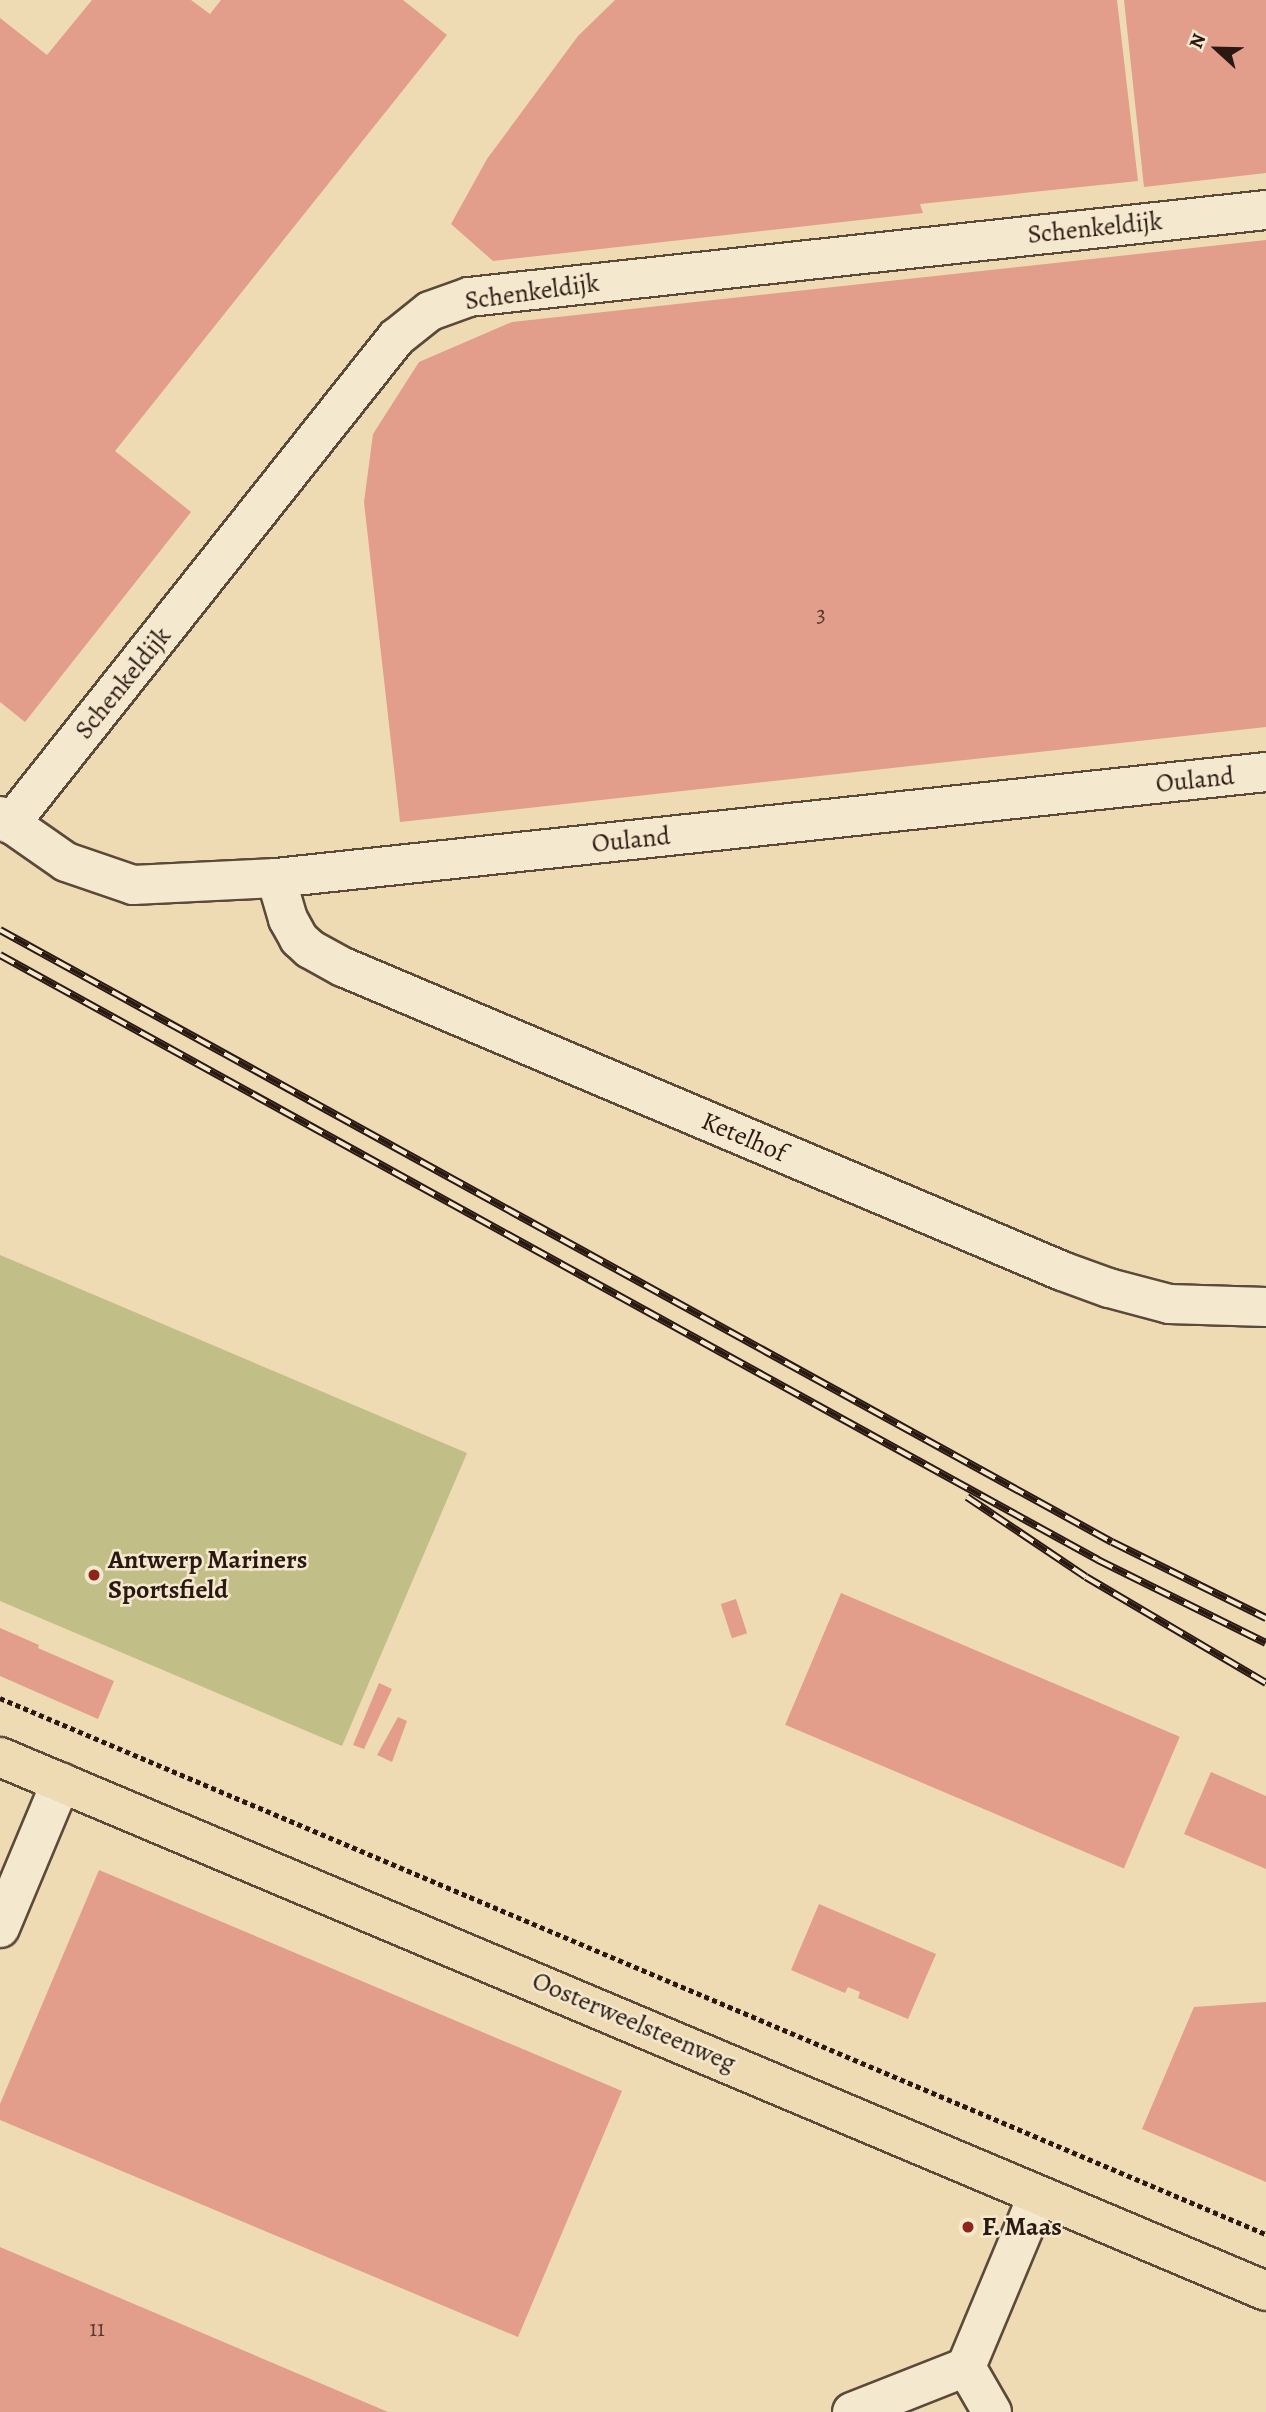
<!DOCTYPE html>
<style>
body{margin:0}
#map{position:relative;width:1266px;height:2412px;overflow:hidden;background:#eedbb4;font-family:Alegreya,serif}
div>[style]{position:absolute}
.green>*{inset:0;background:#c1be87}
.building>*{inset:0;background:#e29d8b;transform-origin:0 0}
.path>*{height:4.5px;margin-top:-2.25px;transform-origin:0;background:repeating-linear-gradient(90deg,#2a1812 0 5px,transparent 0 8.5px)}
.roads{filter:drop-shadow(2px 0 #5b493a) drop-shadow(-2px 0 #5b493a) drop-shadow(0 2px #5b493a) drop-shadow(0 -2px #5b493a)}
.minor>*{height:38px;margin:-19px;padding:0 19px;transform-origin:19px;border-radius:19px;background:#f4e8ce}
.major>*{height:38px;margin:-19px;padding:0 19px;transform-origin:19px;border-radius:19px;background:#eedbb4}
.rail>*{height:8px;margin-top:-4px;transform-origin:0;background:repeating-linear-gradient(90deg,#f4e8ce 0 16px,#2a1812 0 32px);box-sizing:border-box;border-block:2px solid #2a1812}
.dots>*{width:19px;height:19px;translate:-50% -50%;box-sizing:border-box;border:4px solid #f4e8ce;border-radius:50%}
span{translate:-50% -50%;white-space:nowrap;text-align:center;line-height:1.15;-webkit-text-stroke:5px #f4e8ce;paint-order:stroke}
.number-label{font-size:23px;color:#583930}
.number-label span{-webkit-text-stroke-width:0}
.street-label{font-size:26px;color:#2a1812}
.poi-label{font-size:26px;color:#2a1812;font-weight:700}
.left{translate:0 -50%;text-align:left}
.north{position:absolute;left:1182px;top:14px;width:70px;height:70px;-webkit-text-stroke:5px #f4e8ce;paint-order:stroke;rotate:292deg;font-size:19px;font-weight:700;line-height:28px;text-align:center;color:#2a1812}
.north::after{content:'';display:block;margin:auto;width:24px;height:32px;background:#2a1812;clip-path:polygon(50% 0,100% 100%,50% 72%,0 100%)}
</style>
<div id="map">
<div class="green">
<i style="clip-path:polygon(0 1255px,467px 1453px,342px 1746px,0 1601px)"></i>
</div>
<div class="building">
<i style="clip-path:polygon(92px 0,191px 0,210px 14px,221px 0,403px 0,447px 35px,115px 451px,191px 512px,25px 722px,0 702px,0 18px,47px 55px)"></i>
<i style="clip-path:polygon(615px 0,1117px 0,1138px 181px,920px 204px,923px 213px,493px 261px,451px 224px,487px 159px,578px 36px)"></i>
<i style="clip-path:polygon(1124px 0,1266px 0,1266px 173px,1144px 187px)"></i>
<i style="clip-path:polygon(1266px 240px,1266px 727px,400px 822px,364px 502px,373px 434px,419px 362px,512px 322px)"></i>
<i style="left:841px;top:1593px;width:368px;height:143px;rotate:23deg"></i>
<i style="left:736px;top:1599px;width:36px;height:16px;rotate:72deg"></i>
<i style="clip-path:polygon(0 1628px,39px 1645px,38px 1648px,114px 1681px,98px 1719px,0 1676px)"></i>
<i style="clip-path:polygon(379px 1683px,392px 1689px,364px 1749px,353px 1745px)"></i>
<i style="clip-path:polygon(398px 1717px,407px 1721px,392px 1762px,377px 1755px)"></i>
<i style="clip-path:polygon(1211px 1772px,1266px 1796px,1266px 1869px,1184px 1834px)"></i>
<i style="clip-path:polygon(99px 1870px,622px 2091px,518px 2337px,0 2120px,0 2104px)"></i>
<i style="clip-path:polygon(819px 1904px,936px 1954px,908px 2019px,858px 1998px,860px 1992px,848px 1987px,845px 1993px,791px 1970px)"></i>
<i style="clip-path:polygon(1266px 2002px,1266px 2182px,1142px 2129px,1194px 2007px)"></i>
<i style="clip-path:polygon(0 2247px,388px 2412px,0 2412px)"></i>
</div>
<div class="path">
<i style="left:0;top:1698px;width:1375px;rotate:22.95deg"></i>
</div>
<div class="roads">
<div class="minor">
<i style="left:0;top:816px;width:80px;rotate:34.9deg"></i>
<i style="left:66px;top:862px;width:71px;rotate:18.9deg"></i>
<i style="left:133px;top:885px;width:143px;rotate:-2.8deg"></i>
<i style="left:276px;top:878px;width:996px;rotate:-6.11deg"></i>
<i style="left:10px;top:824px;width:621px;rotate:-51.54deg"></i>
<i style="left:396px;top:338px;width:43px;rotate:-38.5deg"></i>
<i style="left:430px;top:311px;width:41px;rotate:-19.7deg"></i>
<i style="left:469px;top:297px;width:802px;rotate:-6.23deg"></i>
<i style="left:276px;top:878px;width:43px;rotate:73.7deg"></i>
<i style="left:288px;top:919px;width:23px;rotate:61deg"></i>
<i style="left:299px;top:939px;width:15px;rotate:42deg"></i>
<i style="left:310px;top:949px;width:38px;rotate:29deg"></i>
<i style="left:343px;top:967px;width:781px;rotate:22.92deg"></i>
<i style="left:1062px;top:1271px;width:50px;rotate:19.9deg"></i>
<i style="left:1109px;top:1288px;width:62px;rotate:14.9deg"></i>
<i style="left:1169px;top:1304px;width:97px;rotate:1.8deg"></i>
<i style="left:0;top:1928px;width:158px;rotate:-67.3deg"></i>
<i style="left:966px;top:2367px;width:52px;rotate:60deg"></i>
<i style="left:852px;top:2412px;width:123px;rotate:-21.5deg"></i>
<i style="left:966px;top:2367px;width:186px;rotate:-67.3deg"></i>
</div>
<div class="major">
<i style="left:0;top:1757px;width:1374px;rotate:22.87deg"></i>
</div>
</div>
<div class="rail">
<i style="left:0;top:930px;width:1269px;rotate:28.83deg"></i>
<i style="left:1112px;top:1542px;width:172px;rotate:26.3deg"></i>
<i style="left:0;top:955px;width:1254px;rotate:28.85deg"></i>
<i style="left:1098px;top:1560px;width:187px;rotate:26.3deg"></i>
<i style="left:967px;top:1497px;width:143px;rotate:33.9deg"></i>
<i style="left:1086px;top:1577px;width:209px;rotate:30.5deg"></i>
</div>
<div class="dots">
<i style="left:94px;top:1575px;background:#8f2418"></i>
<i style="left:968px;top:2227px;background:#8f2418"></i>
</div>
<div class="number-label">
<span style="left:821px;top:615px">3</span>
<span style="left:97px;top:2329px">11</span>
</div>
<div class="street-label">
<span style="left:1095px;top:228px;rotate:-6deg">Schenkeldijk</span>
<span style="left:532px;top:292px;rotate:-8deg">Schenkeldijk</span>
<span style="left:123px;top:683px;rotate:-51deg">Schenkeldijk</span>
<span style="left:1195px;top:780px;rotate:-6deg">Ouland</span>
<span style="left:631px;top:840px;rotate:-6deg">Ouland</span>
<span style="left:744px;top:1137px;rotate:23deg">Ketelhof</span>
<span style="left:634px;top:2022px;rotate:23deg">Oosterweelsteenweg</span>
</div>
<div class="poi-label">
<span class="left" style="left:108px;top:1575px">Antwerp Mariners<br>Sportsfield</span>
<span class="left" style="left:982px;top:2227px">F. Maas</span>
</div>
<div class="north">N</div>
</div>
